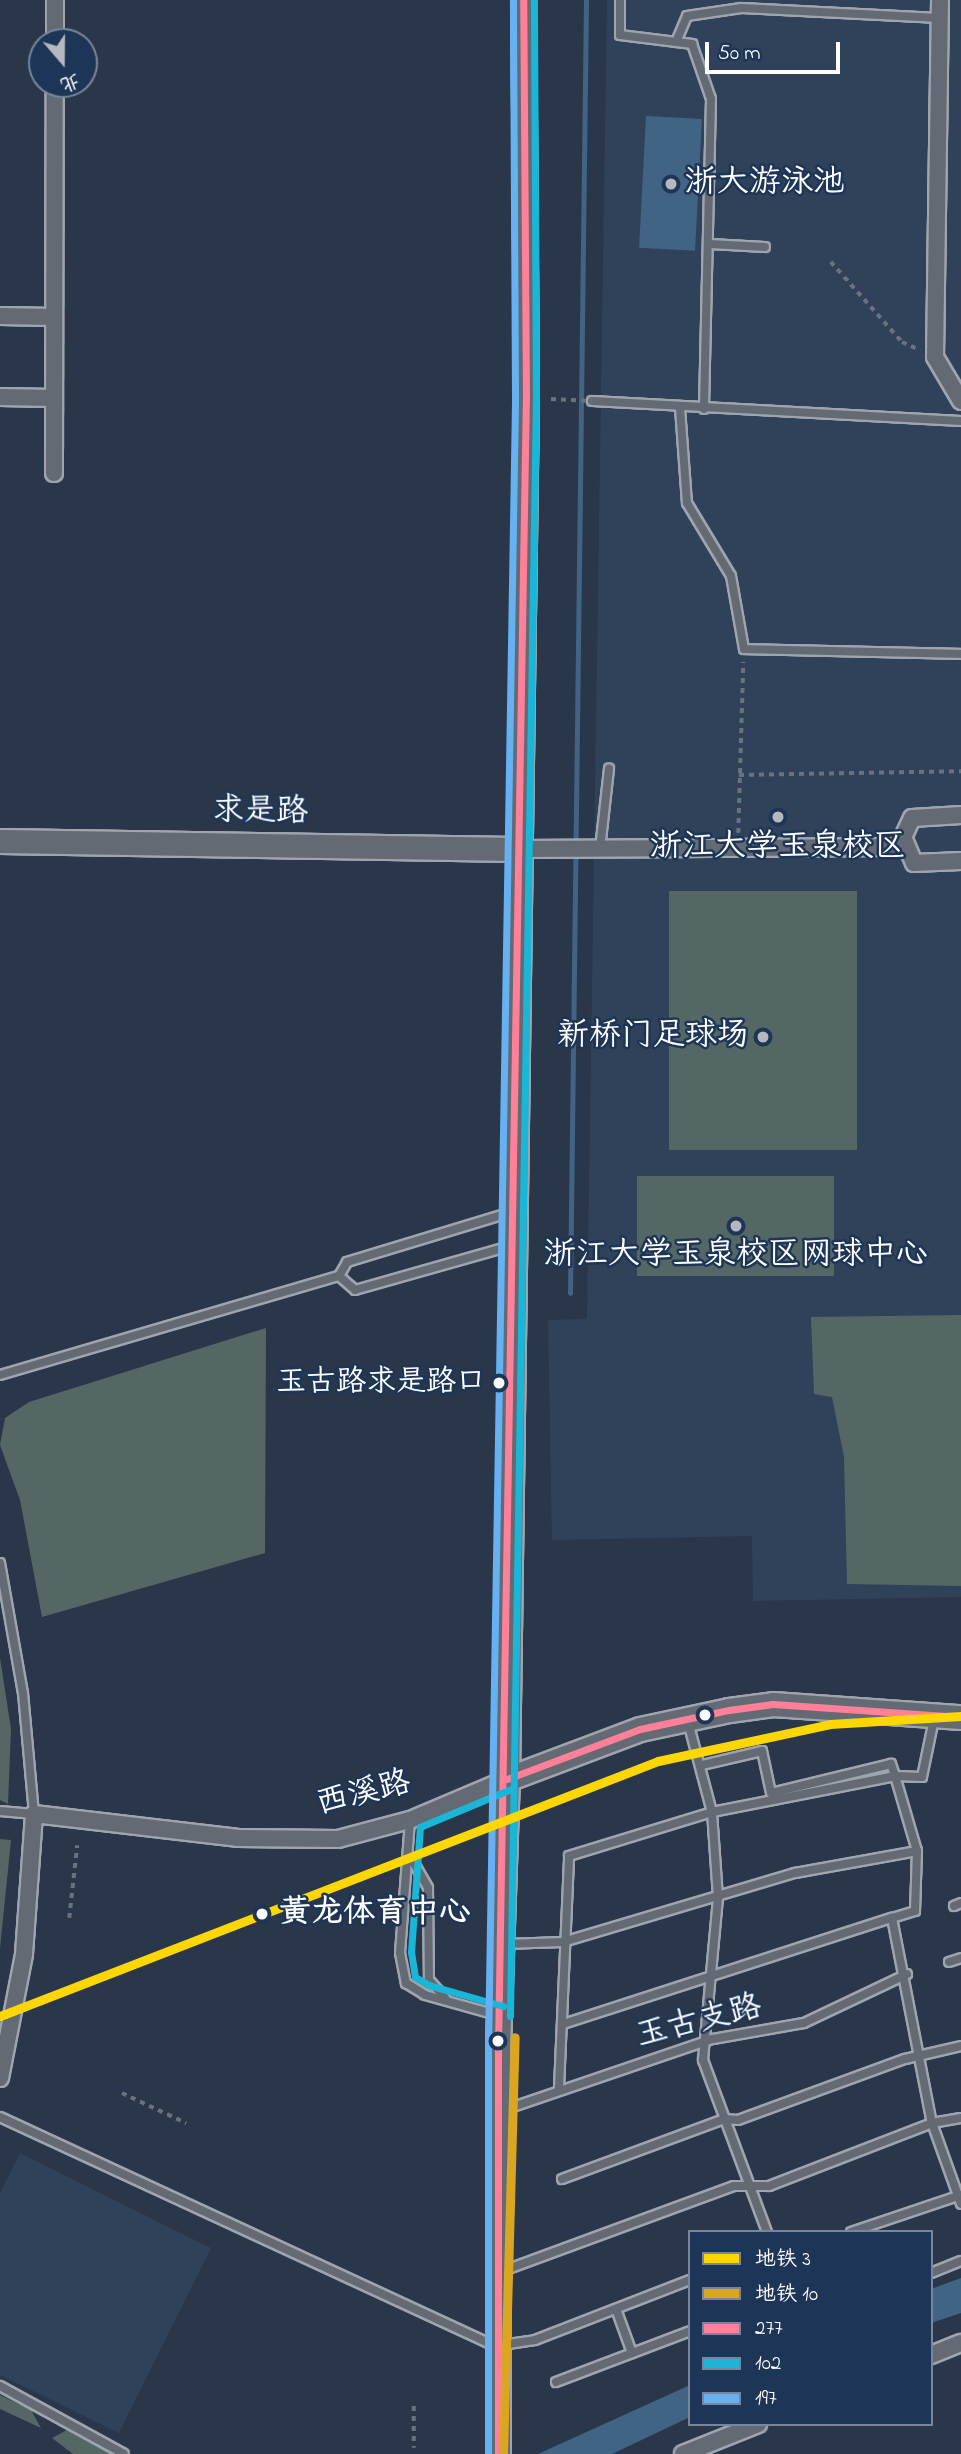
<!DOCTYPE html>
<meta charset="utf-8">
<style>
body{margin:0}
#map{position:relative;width:961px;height:2454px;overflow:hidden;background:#2a374a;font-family:"Indie Flower","LXGW WenKai TC",sans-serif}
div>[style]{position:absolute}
.built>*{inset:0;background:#30425a}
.green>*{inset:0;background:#546765;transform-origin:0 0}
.water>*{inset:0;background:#416484;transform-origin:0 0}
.stream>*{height:5px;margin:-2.5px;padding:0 2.5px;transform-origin:2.5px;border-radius:2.5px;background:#416484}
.path>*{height:3.5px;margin-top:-1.75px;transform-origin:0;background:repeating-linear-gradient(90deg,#6a727c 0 5px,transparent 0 10px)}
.roads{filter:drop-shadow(2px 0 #9fa5ae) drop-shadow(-2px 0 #9fa5ae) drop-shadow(0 2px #9fa5ae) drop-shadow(0 -2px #9fa5ae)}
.lane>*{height:8px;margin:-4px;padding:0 4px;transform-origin:4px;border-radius:4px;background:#636a74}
.street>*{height:16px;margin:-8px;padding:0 8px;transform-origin:8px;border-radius:8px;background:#636a74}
.secondary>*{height:23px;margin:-11.5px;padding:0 11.5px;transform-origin:11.5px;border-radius:11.5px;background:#636a74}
.path-bridge>*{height:3.5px;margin-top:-1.75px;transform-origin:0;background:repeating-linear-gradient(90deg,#6a727c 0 5px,transparent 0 10px)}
.bus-1>*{height:7px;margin:-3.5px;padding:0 3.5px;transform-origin:3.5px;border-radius:3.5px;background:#ff8098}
.bus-2>*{height:7px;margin:-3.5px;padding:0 3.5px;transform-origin:3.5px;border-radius:3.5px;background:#1ab6d8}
.bus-3>*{height:7px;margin:-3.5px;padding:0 3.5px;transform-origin:3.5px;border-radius:3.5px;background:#66b1f2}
.metro-1>*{height:9px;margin:-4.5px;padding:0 4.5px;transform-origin:4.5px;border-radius:4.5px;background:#ffd700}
.metro-2>*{height:9px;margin:-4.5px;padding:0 4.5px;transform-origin:4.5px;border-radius:4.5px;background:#daa520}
.dots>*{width:19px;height:19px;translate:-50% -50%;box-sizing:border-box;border:4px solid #1d3557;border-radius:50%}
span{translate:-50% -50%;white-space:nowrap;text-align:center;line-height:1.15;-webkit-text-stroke:5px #1d3557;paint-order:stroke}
.bus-label{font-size:30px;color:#fff}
.right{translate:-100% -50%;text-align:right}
.poi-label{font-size:32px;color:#fff}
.left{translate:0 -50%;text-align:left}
.street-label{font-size:32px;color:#fff}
.stop-label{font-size:32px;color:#fff;font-weight:700}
.legend{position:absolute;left:688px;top:2230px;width:245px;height:196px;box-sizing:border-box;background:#1d3557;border:2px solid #77869a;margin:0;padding:9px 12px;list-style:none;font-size:21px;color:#fff}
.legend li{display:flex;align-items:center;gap:14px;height:35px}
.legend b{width:35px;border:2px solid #77869a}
.north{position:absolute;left:28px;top:28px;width:70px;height:70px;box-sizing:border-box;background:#1d3557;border:2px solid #77869a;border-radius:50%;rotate:160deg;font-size:19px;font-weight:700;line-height:28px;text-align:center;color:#fff}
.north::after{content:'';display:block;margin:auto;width:24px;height:32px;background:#b4b9c0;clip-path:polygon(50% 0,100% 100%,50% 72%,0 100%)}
.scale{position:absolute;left:705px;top:42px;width:135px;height:32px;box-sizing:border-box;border:4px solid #fff;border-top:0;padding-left:9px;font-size:21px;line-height:24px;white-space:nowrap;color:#fff;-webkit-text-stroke:5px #1d3557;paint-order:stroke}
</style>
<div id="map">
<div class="built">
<i style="clip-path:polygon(607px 0,961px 0,961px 1597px,753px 1601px,752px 1536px,552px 1540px,548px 1320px,587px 1319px)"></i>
<i style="clip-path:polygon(20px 2153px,211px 2248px,119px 2433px,0 2375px,0 2193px)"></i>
</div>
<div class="green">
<i style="left:857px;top:891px;width:259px;height:188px;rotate:90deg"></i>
<i style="left:637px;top:1176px;width:197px;height:100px"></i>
<i style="clip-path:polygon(961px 1315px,961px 1586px,847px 1584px,844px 1457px,832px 1397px,814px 1394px,811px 1317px)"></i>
<i style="clip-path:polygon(266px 1328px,265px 1553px,42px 1617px,20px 1500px,0 1445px,5px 1418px,29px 1402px)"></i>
<i style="clip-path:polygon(0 1658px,11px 1729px,8px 1804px,0 1800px)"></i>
<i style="clip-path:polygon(0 1839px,11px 1840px,0 1948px)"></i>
<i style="clip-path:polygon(0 2395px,31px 2410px,41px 2428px,0 2409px)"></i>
<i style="clip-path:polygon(67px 2430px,111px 2454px,73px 2454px,52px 2438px)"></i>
</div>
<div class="water">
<i style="left:646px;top:116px;width:56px;height:132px;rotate:3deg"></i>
<i style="clip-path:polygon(961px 2278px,961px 2313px,931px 2323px,931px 2289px)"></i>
<i style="clip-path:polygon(690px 2385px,690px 2417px,612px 2454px,538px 2454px)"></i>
</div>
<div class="stream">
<i style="left:570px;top:1293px;width:1293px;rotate:-89.29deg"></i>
</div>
<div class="path">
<i style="left:831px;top:262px;width:107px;rotate:48.4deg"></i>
<i style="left:902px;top:342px;width:20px;rotate:24deg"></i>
<i style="left:739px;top:775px;width:222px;rotate:-1deg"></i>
<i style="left:738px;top:833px;width:171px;rotate:-88.3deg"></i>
<i style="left:69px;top:1918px;width:73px;rotate:-83.7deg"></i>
<i style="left:122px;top:2093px;width:71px;rotate:25.1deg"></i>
<i style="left:414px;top:2406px;width:42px;rotate:90deg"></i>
</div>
<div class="roads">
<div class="lane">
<i style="left:620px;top:0;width:35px;rotate:90deg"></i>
<i style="left:620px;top:35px;width:73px;rotate:7.1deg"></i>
<i style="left:692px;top:44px;width:58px;rotate:70.9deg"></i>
<i style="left:711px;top:99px;width:310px;rotate:91.3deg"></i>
<i style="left:676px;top:42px;width:28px;rotate:-67deg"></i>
<i style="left:687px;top:16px;width:55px;rotate:-8.4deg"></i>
<i style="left:741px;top:8px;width:199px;rotate:2.9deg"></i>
<i style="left:710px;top:244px;width:55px;rotate:3.1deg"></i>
<i style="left:592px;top:401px;width:370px;rotate:3.1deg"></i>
<i style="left:680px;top:408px;width:95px;rotate:85.8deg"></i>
<i style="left:687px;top:503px;width:85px;rotate:58.9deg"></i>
<i style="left:731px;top:576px;width:74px;rotate:79.9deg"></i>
<i style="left:744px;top:649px;width:217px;rotate:1.3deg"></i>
<i style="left:600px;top:849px;width:81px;rotate:-83.6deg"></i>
<i style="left:339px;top:1276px;width:21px;rotate:41deg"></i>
<i style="left:355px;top:1290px;width:161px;rotate:-15.8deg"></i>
<i style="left:0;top:1375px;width:353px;rotate:-16.3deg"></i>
<i style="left:339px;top:1276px;width:16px;rotate:-60deg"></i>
<i style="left:347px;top:1262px;width:172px;rotate:-16.9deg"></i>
<i style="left:0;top:1563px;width:132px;rotate:80deg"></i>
<i style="left:23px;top:1693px;width:121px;rotate:84.8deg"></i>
<i style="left:34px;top:1814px;width:34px;rotate:-175deg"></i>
<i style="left:688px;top:1722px;width:93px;rotate:75.1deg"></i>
<i style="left:712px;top:1812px;width:86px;rotate:86deg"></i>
<i style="left:718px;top:1898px;width:163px;rotate:95.3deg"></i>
<i style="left:703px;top:2060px;width:184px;rotate:69.6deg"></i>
<i style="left:410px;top:1820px;width:133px;rotate:94.3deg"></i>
<i style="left:400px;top:1953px;width:31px;rotate:79deg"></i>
<i style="left:406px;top:1983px;width:22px;rotate:32deg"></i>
<i style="left:425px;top:1995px;width:75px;rotate:15.5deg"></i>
<i style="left:917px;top:1851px;width:78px;rotate:-106.3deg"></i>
<i style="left:895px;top:1776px;width:27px;rotate:2deg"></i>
<i style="left:922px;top:1777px;width:59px;rotate:-78.3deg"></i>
<i style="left:411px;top:1858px;width:34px;rotate:60deg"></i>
<i style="left:428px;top:1888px;width:92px;rotate:89.4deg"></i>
<i style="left:429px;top:1980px;width:24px;rotate:48deg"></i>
<i style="left:954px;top:1906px;width:8px;rotate:-23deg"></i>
<i style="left:505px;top:1944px;width:58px;rotate:-2deg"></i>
<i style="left:563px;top:1942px;width:242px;rotate:-16.6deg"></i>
<i style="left:795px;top:1873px;width:124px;rotate:-10.2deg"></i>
<i style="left:917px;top:1851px;width:60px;rotate:91.9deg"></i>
<i style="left:915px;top:1911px;width:24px;rotate:163deg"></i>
<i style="left:892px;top:1918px;width:209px;rotate:79deg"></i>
<i style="left:932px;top:2123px;width:86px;rotate:70.3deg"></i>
<i style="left:949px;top:1962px;width:13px;rotate:-18deg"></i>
<i style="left:563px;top:2024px;width:346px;rotate:-17.9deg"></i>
<i style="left:559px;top:2088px;width:232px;rotate:-87.5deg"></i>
<i style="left:569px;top:1856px;width:150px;rotate:-17.1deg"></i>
<i style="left:712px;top:1812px;width:187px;rotate:-11.1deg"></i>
<i style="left:895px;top:1776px;width:13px;rotate:-108deg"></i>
<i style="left:891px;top:1764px;width:123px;rotate:166.4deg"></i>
<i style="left:771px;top:1793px;width:43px;rotate:-102.1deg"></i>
<i style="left:762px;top:1751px;width:62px;rotate:166.9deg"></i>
<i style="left:501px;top:2111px;width:224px;rotate:-18.8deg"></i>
<i style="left:713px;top:2039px;width:92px;rotate:-10deg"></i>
<i style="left:804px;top:2023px;width:114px;rotate:-25.4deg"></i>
<i style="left:0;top:2117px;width:545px;rotate:24.83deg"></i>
<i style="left:495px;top:2346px;width:40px;rotate:-8.5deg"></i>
<i style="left:535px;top:2340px;width:166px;rotate:-21.2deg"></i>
<i style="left:562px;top:2179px;width:173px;rotate:-20.3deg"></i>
<i style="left:724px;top:2119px;width:14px;rotate:4deg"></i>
<i style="left:738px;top:2120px;width:178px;rotate:-20.1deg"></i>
<i style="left:905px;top:2059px;width:57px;rotate:-13.1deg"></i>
<i style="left:851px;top:2232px;width:116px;rotate:-18.6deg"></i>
<i style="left:500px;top:2272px;width:249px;rotate:-20.2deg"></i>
<i style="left:734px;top:2186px;width:35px"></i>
<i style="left:769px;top:2186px;width:175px;rotate:-21.1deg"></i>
<i style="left:932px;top:2123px;width:29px;rotate:-10deg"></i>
<i style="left:931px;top:2273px;width:32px;rotate:-22deg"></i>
<i style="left:616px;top:2309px;width:47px;rotate:70deg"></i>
<i style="left:556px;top:2382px;width:143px;rotate:-20.8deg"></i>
<i style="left:0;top:2386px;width:141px;rotate:28.7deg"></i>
</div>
<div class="street">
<i style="left:940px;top:0;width:357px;rotate:90.8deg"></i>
<i style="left:935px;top:357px;width:51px;rotate:59.4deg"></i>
<i style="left:55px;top:42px;width:42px;rotate:-90deg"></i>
<i style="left:0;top:316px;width:54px;rotate:1.1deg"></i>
<i style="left:0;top:397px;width:54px;rotate:1.1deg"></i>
<i style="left:54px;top:473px;width:389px;rotate:-89.9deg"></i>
<i style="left:961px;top:815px;width:49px;rotate:176.5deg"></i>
<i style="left:912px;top:818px;width:21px;rotate:115deg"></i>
<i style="left:903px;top:837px;width:28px;rotate:67deg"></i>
<i style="left:914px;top:863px;width:47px;rotate:-2.4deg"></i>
<i style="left:519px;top:849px;width:385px;rotate:-0.3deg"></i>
<i style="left:0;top:2078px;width:126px;rotate:-79deg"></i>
<i style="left:24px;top:1954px;width:140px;rotate:-85.9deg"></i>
<i style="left:34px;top:1814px;width:204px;rotate:6.7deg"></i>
<i style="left:237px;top:1838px;width:101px;rotate:0.6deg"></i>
<i style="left:338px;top:1839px;width:74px;rotate:-14.8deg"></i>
<i style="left:410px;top:1820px;width:105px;rotate:-22.9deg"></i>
<i style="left:931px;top:2355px;width:32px;rotate:-22deg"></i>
<i style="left:683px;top:2454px;width:81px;rotate:-21.8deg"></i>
</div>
<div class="secondary">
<i style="left:0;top:841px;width:519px;rotate:0.88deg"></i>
<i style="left:507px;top:1779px;width:142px;rotate:-20.6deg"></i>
<i style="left:640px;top:1729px;width:91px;rotate:-12.1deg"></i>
<i style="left:729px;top:1710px;width:44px;rotate:-7.8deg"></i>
<i style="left:773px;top:1704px;width:188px;rotate:4deg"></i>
<i style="left:498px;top:2454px;width:407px;rotate:-90deg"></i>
<i style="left:498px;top:2047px;width:268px;rotate:-88.1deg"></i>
<i style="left:507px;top:1779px;width:1381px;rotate:-89.21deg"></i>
<i style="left:526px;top:398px;width:398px;rotate:-90.4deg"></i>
</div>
</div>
<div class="path-bridge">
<i style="left:551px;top:399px;width:41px;rotate:2.8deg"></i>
</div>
<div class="bus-1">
<i style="left:507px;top:1779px;width:142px;rotate:-20.6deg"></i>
<i style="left:640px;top:1729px;width:91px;rotate:-12.1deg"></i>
<i style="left:729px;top:1710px;width:44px;rotate:-7.8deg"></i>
<i style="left:773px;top:1704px;width:188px;rotate:4deg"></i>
<i style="left:498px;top:2454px;width:407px;rotate:-90deg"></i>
<i style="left:498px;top:2047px;width:1649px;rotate:-89.03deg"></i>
<i style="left:526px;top:398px;width:398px;rotate:-90.4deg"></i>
</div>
<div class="bus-2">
<i style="left:503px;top:2006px;width:77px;rotate:-164.2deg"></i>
<i style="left:429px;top:1985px;width:16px;rotate:-150deg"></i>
<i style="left:415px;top:1977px;width:25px;rotate:-99deg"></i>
<i style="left:411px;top:1952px;width:125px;rotate:-85.9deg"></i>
<i style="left:420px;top:1827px;width:99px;rotate:-22.7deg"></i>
<i style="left:510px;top:2016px;width:1618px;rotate:-89.08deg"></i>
<i style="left:536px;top:398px;width:398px;rotate:-90.3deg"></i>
</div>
<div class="bus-3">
<i style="left:488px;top:2454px;width:407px;rotate:-90deg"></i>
<i style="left:488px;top:2047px;width:1649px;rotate:-89.06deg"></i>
<i style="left:515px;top:398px;width:398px;rotate:-90.3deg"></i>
</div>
<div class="metro-1">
<i style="left:0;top:2016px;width:706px;rotate:-21.18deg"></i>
<i style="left:658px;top:1761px;width:176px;rotate:-12.1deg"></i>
<i style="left:830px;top:1724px;width:131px;rotate:-3.5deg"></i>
</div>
<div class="metro-2">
<i style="left:503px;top:2454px;width:417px;rotate:-88.4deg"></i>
</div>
<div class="dots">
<i style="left:671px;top:184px;background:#b4b9c0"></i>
<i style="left:778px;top:817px;background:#b4b9c0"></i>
<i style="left:763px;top:1037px;background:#b4b9c0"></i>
<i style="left:736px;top:1226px;background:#b4b9c0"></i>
<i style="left:499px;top:1383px;background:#fff"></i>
<i style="left:705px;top:1715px;background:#fff"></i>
<i style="left:262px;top:1914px;background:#fff"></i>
<i style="left:498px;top:2041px;background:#fff"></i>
</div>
<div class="bus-label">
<span class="right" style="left:486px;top:1383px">玉古路求是路口</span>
</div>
<div class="poi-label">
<span class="left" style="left:685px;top:184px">浙大游泳池</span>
<span style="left:778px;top:848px">浙江大学玉泉校区</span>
<span class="right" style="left:749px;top:1037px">新桥门足球场</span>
<span style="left:736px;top:1256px">浙江大学玉泉校区网球中心</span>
</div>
<div class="street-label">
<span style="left:260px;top:813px;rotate:1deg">求是路</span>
<span style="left:364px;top:1795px;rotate:-14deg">西溪路</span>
<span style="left:699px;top:2023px;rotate:-14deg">玉古支路</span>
</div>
<div class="stop-label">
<span class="left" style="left:279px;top:1914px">黄龙体育中心</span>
</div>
<ul class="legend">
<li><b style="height:9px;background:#ffd700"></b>地铁 3</li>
<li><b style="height:9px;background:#daa520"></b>地铁 10</li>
<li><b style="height:9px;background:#ff8098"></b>277</li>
<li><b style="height:9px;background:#1ab6d8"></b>102</li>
<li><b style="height:9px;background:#66b1f2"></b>197</li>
</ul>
<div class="north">北</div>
<div class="scale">50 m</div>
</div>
